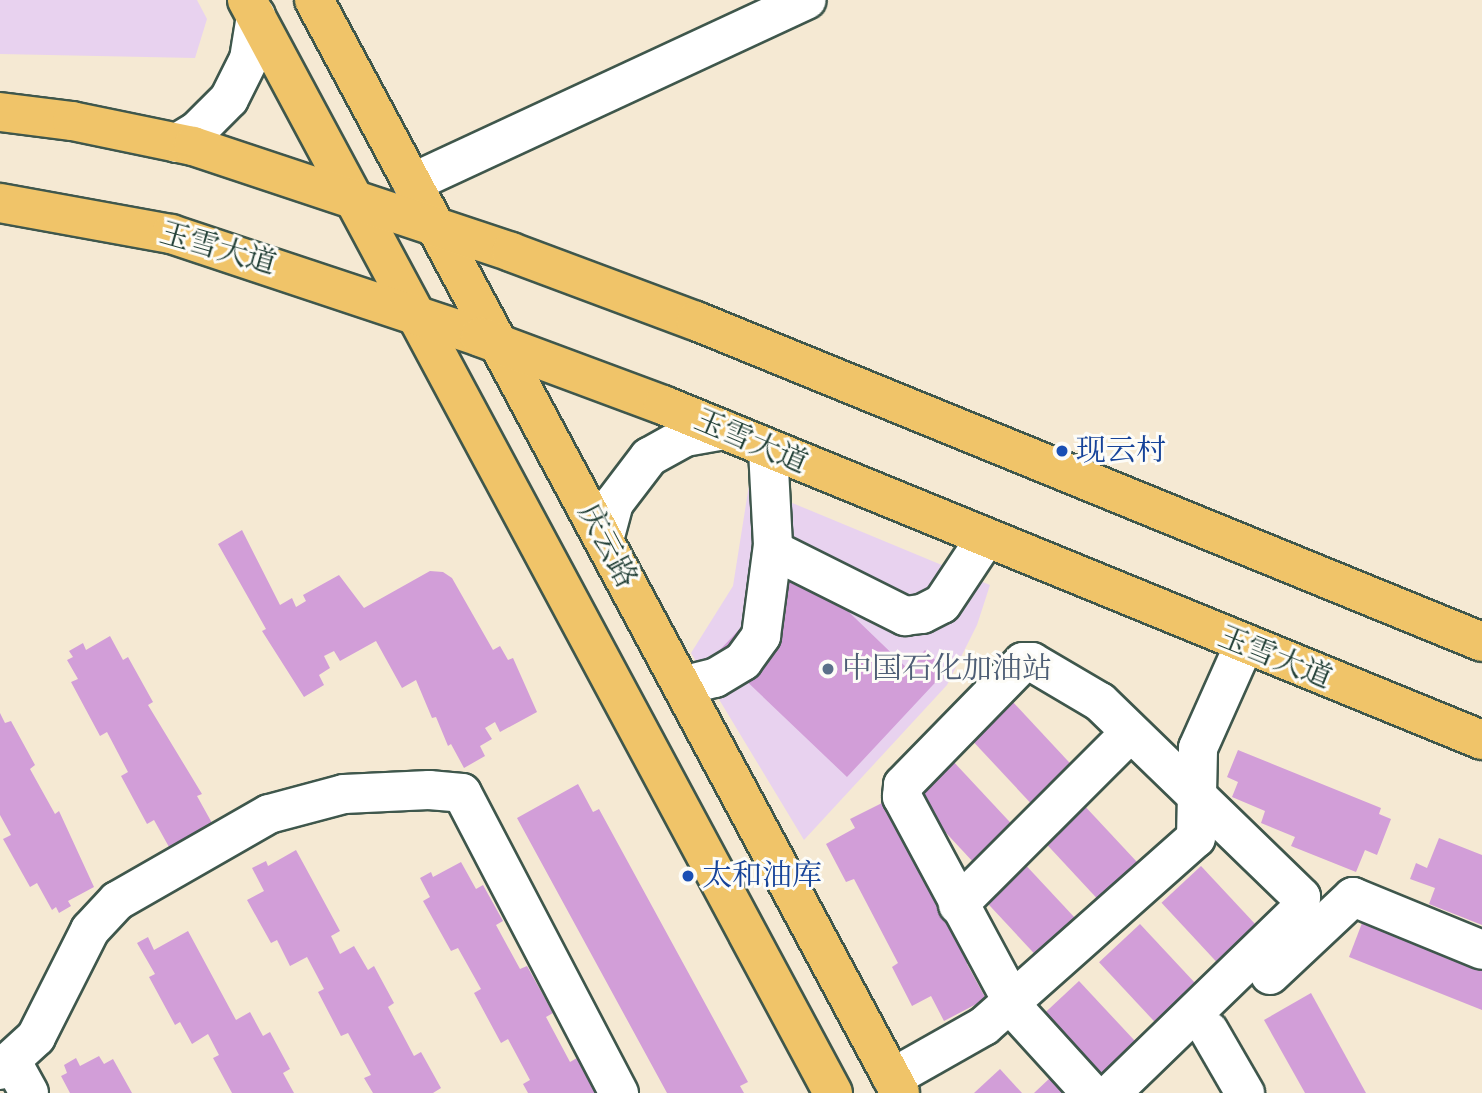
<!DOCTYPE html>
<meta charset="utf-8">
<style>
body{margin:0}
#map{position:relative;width:1482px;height:1093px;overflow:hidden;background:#f5e9d3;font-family:"IM FELL Double Pica","Noto Serif SC",serif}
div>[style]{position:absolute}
.built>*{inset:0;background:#e8d2ef}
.building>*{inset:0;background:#d29ed8;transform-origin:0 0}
.roads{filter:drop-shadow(2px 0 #3f574c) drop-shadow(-2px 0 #3f574c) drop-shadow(0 2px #3f574c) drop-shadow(0 -2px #3f574c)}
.minor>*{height:38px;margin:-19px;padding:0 19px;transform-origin:19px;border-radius:19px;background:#fff}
.major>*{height:38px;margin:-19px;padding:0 19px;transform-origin:19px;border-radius:19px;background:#f0c469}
.dots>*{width:19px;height:19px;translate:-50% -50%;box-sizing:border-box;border:4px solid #fdfcf7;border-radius:50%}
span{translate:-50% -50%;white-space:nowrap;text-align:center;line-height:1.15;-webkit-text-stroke:6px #fdfcf7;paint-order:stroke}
.street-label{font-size:30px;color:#1f3d34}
.transit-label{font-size:30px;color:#164399}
.left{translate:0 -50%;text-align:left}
.service-label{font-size:30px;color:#4e5e75}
</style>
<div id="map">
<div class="built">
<i style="clip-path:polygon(0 0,197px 0,207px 19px,195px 58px,0 54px)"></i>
<i style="clip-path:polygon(749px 485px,990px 585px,977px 625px,947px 685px,804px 840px,691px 653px,733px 586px)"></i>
</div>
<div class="building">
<i style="clip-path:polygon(242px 530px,280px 605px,292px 598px,296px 607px,306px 601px,303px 595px,339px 575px,364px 608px,430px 571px,443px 572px,452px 578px,493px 650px,500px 646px,508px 660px,513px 658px,537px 712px,500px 732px,495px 722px,485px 728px,492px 739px,480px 746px,485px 756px,464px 768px,451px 744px,448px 746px,436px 717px,432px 718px,416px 680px,402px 688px,376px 641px,340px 661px,334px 651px,324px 656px,330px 668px,319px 675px,324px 685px,304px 697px,262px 631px,266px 629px,218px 544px)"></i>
<i style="clip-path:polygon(800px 565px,908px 669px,925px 650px,946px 671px,847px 777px,717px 653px)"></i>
<i style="clip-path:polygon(110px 636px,123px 660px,128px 657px,153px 702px,148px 705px,202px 794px,197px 796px,212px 823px,186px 837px,189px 843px,177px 849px,174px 844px,169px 847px,154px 820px,147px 824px,121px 776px,128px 772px,107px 732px,100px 736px,71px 682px,78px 679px,67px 660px,73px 657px,69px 651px,83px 643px,86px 650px)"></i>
<i style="left:1012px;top:701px;width:91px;height:56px;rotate:47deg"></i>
<i style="clip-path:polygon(0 713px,5px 723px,11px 721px,35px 765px,30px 769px,55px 814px,59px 811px,94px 887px,68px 901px,71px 906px,59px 913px,56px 907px,52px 910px,37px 883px,30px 887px,3px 839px,11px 835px,0 815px)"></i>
<i style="clip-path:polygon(1238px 750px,1381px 808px,1379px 814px,1391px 819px,1377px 855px,1365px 850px,1356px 872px,1291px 846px,1295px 837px,1261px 823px,1265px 811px,1232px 797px,1238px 782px,1227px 777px)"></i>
<i style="left:951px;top:759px;width:91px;height:54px;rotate:47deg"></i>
<i style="clip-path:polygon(578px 784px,593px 812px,599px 809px,748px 1082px,740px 1086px,744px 1093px,667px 1093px,517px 818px)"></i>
<i style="clip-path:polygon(884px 802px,974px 960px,967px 964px,986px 999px,944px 1021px,931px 996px,912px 1006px,892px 967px,898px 963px,854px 879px,846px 882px,826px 844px,855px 828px,850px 819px)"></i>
<i style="left:1081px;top:802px;width:91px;height:54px;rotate:47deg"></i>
<i style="clip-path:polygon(1439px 838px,1482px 855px,1482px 925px,1429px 904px,1435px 888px,1410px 879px,1416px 863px,1427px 868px)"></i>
<i style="clip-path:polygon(296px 850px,340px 931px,331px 936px,340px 954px,354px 946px,368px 970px,374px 966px,394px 1003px,388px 1007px,414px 1056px,421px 1052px,441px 1088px,433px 1093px,373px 1093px,364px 1078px,371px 1075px,348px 1033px,341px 1036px,318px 992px,324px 989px,307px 957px,290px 966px,277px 940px,271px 943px,247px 900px,264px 891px,252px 868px,266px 861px,268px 866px)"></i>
<i style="left:1020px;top:859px;width:91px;height:54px;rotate:47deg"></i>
<i style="clip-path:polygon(461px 862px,476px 889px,483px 885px,503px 921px,496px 925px,520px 969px,527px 966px,553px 1013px,546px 1017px,570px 1062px,577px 1058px,596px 1093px,528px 1093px,523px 1084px,530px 1080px,508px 1039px,501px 1043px,474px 993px,481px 989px,458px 948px,451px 951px,423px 901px,430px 897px,420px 878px,431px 872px,433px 877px)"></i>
<i style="left:1201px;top:866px;width:91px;height:54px;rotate:47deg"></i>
<i style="clip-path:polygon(1367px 910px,1482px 956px,1482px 1010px,1349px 957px)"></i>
<i style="left:1140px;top:924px;width:91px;height:56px;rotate:47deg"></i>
<i style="clip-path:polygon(188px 931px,236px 1020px,250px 1012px,263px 1036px,270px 1032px,290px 1069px,283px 1073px,294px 1093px,232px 1093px,213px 1058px,219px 1055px,208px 1034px,192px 1044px,180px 1022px,175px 1025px,149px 977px,155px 974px,137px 943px,148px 937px,154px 950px)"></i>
<i style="left:1079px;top:981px;width:91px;height:55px;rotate:47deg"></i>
<i style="clip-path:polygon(1311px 993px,1366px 1093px,1305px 1093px,1264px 1020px)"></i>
<i style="clip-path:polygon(99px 1056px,104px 1064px,113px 1059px,132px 1093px,70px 1093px,61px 1076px,67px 1073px,64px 1065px,76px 1058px,80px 1066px)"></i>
<i style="clip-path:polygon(1000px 1069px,1022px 1093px,974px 1093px)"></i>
<i style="clip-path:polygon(1051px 1077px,1066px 1093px,1034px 1093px)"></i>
</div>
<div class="roads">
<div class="minor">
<i style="left:177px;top:143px;width:23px;rotate:-31deg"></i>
<i style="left:197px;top:131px;width:45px;rotate:-45deg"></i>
<i style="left:229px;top:99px;width:45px;rotate:-63.4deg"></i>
<i style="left:249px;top:59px;width:44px;rotate:-80.8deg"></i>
<i style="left:412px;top:183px;width:435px;rotate:-24.9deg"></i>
<i style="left:604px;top:540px;width:38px;rotate:-75deg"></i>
<i style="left:614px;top:503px;width:58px;rotate:-52.7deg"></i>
<i style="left:649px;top:457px;width:41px;rotate:-29.1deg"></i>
<i style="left:685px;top:437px;width:40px;rotate:-10deg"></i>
<i style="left:773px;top:550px;width:148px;rotate:26.6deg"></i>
<i style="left:905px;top:616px;width:17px;rotate:-7deg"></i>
<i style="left:922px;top:614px;width:22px;rotate:-27deg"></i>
<i style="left:942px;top:604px;width:78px;rotate:-56.5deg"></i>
<i style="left:682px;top:686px;width:34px;rotate:-14deg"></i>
<i style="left:715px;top:678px;width:33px;rotate:-31deg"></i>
<i style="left:743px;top:661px;width:31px;rotate:-54deg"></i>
<i style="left:761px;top:636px;width:92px;rotate:-82.5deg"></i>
<i style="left:773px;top:545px;width:96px;rotate:-93deg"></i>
<i style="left:958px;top:905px;width:243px;rotate:-45deg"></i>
<i style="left:1270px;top:975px;width:114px;rotate:-43.2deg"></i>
<i style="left:1353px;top:897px;width:139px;rotate:22.3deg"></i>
<i style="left:1209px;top:1031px;width:72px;rotate:59.9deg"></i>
<i style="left:12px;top:1062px;width:35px;rotate:61deg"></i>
<i style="left:0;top:1070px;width:49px;rotate:-42.5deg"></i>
<i style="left:36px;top:1037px;width:120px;rotate:-63.2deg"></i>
<i style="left:90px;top:930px;width:40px;rotate:-47deg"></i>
<i style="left:117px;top:901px;width:175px;rotate:-29.8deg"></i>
<i style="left:269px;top:814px;width:78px;rotate:-14.9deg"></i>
<i style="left:344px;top:794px;width:85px;rotate:-2.7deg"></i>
<i style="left:429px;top:790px;width:33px;rotate:5deg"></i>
<i style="left:462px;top:793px;width:339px;rotate:62.4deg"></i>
<i style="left:892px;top:1078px;width:106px;rotate:-29.5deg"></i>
<i style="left:984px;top:1026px;width:283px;rotate:-41.6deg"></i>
<i style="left:1196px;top:838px;width:90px;rotate:-88.7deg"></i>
<i style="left:1198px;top:748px;width:113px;rotate:-65.9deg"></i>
<i style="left:1091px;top:1093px;width:107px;rotate:-132.3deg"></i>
<i style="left:1019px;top:1014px;width:247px;rotate:-118.3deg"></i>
<i style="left:902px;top:797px;width:12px;rotate:-85deg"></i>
<i style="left:903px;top:785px;width:172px;rotate:-45.7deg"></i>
<i style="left:1023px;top:662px;width:9px"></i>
<i style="left:1032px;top:662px;width:79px;rotate:30.5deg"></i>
<i style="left:1100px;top:702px;width:280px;rotate:44.1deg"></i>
<i style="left:1301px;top:897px;width:14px;rotate:98deg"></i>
<i style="left:1299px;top:911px;width:262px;rotate:135.9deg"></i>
</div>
<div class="major">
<i style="left:247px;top:0;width:1240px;rotate:61.8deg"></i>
<i style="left:314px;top:0;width:1240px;rotate:61.8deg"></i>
<i style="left:0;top:112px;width:73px;rotate:7.1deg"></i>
<i style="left:72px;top:121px;width:124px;rotate:11.7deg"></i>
<i style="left:193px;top:146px;width:335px;rotate:18.4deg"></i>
<i style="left:511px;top:252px;width:197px;rotate:20.5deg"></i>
<i style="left:696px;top:321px;width:849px;rotate:22.21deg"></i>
<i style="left:0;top:203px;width:174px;rotate:10.3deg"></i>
<i style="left:171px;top:234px;width:326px;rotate:18.4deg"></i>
<i style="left:480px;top:337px;width:195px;rotate:20.4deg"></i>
<i style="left:663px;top:405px;width:885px;rotate:22.25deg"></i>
</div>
</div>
<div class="dots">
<i style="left:1062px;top:451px;background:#1a4fb4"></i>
<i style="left:828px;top:669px;background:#5c6f8a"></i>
<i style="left:688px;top:876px;background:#1a4fb4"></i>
</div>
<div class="street-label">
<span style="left:218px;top:249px;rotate:16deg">玉雪大道</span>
<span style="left:751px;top:442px;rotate:23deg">玉雪大道</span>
<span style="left:607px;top:546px;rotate:62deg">庆云路</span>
<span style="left:1275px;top:658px;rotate:22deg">玉雪大道</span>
</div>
<div class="transit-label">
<span class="left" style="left:1076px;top:451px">现云村</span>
<span class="left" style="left:702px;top:876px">太和油库</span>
</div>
<div class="service-label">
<span class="left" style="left:842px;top:669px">中国石化加油站</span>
</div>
</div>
